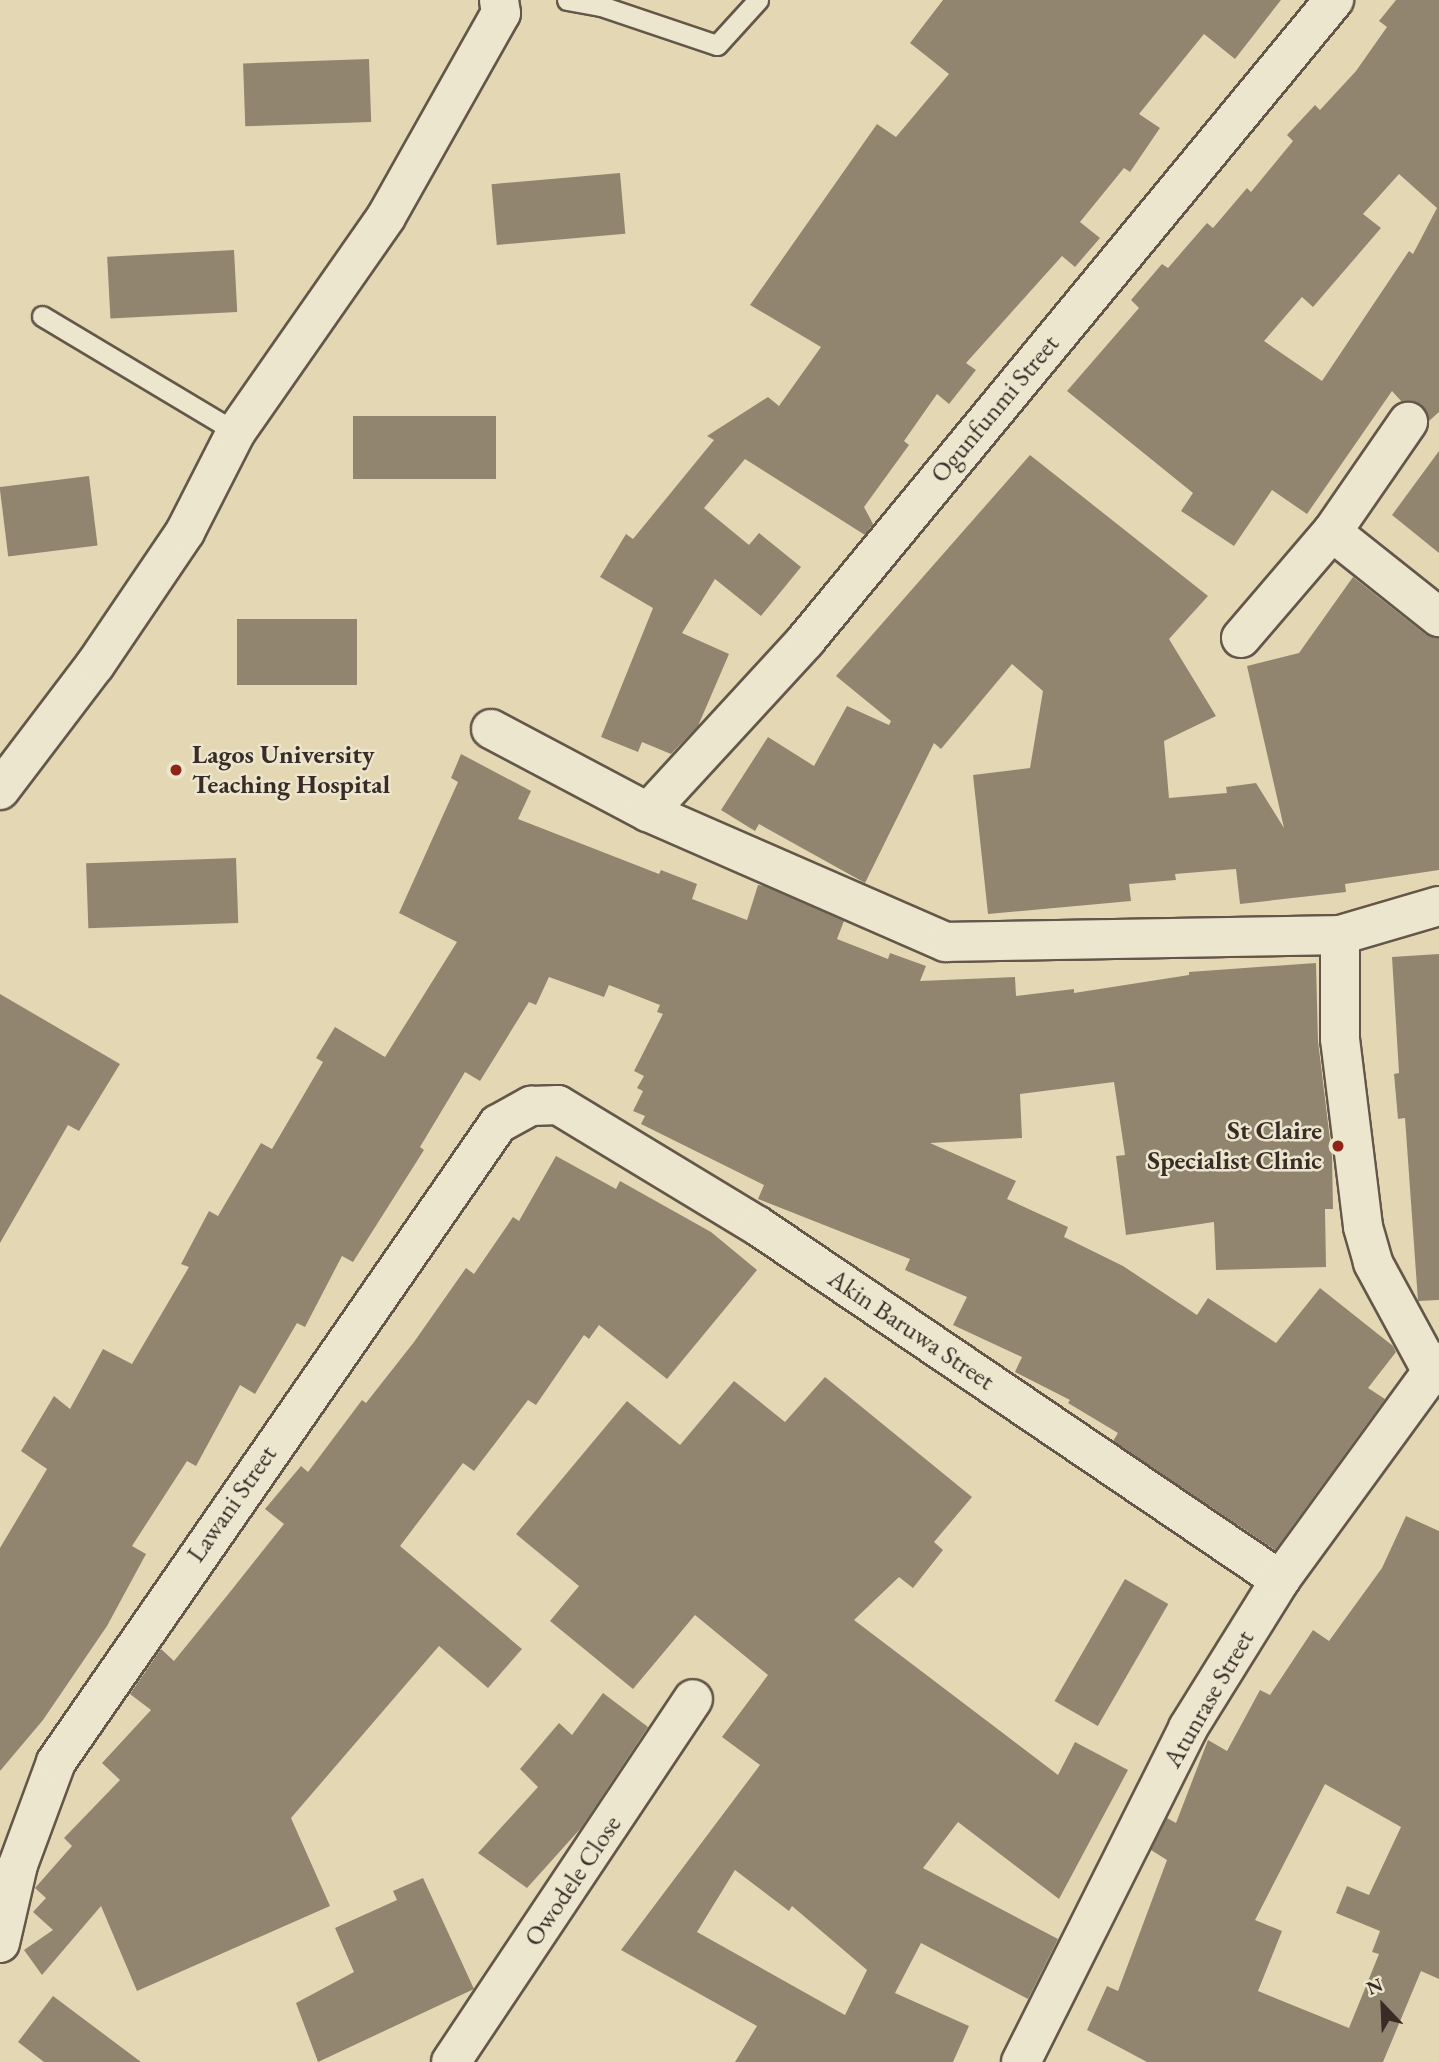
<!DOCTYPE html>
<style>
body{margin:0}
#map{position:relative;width:1439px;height:2062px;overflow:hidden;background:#e4d8b4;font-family:"EB Garamond",serif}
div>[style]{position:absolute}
.building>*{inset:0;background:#928570;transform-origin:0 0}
.roads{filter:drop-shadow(2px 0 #64574a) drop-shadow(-2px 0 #64574a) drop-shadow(0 2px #64574a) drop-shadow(0 -2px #64574a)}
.lane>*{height:19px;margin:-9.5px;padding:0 9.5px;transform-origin:9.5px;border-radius:9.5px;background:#ede6ce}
.street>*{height:38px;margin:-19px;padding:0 19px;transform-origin:19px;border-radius:19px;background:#ede6ce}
.dots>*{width:19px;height:19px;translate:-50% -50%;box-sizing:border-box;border:4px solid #ede6ce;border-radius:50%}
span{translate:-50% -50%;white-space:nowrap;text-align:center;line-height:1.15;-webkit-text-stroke:5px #ede6ce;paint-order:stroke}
.street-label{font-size:26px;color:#392c27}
.poi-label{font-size:26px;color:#392c27;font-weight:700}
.left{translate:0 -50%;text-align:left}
.right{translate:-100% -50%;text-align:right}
.north{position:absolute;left:1348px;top:1971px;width:70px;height:70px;-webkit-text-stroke:5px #ede6ce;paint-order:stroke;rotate:337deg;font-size:19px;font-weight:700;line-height:28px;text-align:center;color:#392c27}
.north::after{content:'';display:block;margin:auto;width:24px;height:32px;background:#392c27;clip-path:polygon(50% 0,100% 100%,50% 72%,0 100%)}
</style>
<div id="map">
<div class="building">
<i style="clip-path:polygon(943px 0,1281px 0,1235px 59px,1204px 34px,1139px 114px,1160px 128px,1130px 172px,1124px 168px,1080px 222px,1100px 238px,1075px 267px,1062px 256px,966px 363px,976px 370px,949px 404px,937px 394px,904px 441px,909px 445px,864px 507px,873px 524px,865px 535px,745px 459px,704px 508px,749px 545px,759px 533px,801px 567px,761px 616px,715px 579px,682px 633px,729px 654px,698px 726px,671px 754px,642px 742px,638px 752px,601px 737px,653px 608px,600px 577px,626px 534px,633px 539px,714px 440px,707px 436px,768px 397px,779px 406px,821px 347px,750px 305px,877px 124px,896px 137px,949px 74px,910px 43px)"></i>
<i style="clip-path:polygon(evenodd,1396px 0,1439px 0,1439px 412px,1429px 421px,1421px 404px,1402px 402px,1392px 391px,1307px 514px,1272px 490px,1234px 546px,1181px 511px,1193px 493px,1067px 391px,1139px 308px,1131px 300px,1162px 264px,1168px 268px,1207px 223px,1213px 228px,1247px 188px,1251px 192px,1293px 141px,1287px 135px,1315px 105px,1320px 110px,1356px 71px,1387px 27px,1379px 21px,1396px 0,1399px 174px,1437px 208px,1413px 254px,1409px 251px,1322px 381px,1264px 341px,1302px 297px,1313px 307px,1381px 228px,1363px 214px,1399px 174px)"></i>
<i style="left:369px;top:59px;width:63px;height:126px;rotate:88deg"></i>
<i style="left:620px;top:173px;width:61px;height:129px;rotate:85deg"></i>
<i style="left:234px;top:250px;width:62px;height:127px;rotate:87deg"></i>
<i style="left:353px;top:416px;width:143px;height:63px"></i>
<i style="clip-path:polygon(1439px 451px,1439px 553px,1392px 515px)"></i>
<i style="clip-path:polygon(1030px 455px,1208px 596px,1169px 639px,1216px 716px,1164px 741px,1169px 798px,1227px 793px,1226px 787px,1256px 783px,1284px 828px,1247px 666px,1299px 653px,1353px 577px,1425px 634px,1439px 638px,1439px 870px,1345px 884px,1346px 892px,1240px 904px,1236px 869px,1175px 874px,1176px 880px,1129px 884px,1131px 901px,988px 914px,973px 775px,1030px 768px,1043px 691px,1012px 664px,941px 749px,934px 743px,865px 883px,759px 824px,755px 831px,721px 810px,768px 737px,814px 766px,847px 706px,889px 725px,891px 721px,836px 676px)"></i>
<i style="left:89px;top:476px;width:70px;height:90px;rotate:83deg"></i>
<i style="left:357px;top:619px;width:66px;height:120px;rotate:90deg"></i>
<i style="clip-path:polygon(461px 754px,531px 791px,518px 819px,659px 874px,661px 870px,697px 884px,692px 899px,747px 920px,758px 885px,764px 886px,844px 921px,837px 939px,888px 959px,890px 953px,926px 966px,920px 981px,1015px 977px,1016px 996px,1074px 989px,1074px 993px,1189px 975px,1189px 972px,1316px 963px,1318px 1041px,1332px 1156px,1333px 1209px,1325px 1209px,1326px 1267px,1216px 1270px,1214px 1222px,1126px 1235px,1116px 1156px,1125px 1155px,1114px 1082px,1020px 1094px,1022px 1138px,930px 1143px,1016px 1181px,1007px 1199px,1068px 1227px,1064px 1237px,1123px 1266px,1197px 1315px,1208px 1298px,1276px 1343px,1320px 1288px,1393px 1346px,1396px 1352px,1368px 1388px,1385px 1399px,1275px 1550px,1113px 1441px,1118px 1433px,1068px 1403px,1070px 1400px,1015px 1372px,1022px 1357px,953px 1325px,967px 1297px,905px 1270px,910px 1259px,758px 1199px,764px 1185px,641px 1124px,645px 1116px,633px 1111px,643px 1091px,637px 1088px,644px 1076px,634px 1071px,663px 1014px,657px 1012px,660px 1005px,609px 985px,604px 997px,549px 977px,536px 1005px,529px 1002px,480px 1081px,465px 1072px,420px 1147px,424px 1150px,353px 1262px,342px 1256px,305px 1327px,297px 1323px,255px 1394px,240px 1385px,196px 1466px,187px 1461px,132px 1546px,146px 1554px,107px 1626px,43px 1720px,0 1771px,0 1548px,47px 1469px,21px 1451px,54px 1396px,70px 1409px,103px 1349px,132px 1364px,189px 1267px,181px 1264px,209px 1211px,218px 1216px,261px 1143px,272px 1149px,323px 1062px,316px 1058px,335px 1027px,385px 1057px,457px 942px,399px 913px,458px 782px,451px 778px)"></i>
<i style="left:236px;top:858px;width:65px;height:150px;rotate:88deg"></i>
<i style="clip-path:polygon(1439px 954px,1439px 1300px,1418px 1301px,1405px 1118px,1398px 1119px,1394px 1074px,1399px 1073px,1392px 957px)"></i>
<i style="clip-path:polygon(0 994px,120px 1064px,79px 1131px,68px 1125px,0 1243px)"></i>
<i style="clip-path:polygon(556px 1156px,616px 1189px,620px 1181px,711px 1232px,757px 1270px,667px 1379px,599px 1325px,589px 1339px,584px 1335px,536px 1405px,528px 1400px,474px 1471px,463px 1463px,400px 1546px,522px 1649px,488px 1688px,439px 1646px,291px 1818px,330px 1906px,137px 1991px,101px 1906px,42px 1975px,24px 1950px,53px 1930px,33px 1912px,46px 1898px,35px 1888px,72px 1846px,64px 1838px,120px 1780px,102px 1763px,151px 1710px,130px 1694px,161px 1649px,174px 1661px,230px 1592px,284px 1524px,265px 1509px,301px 1466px,308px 1472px,362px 1400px,366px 1403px,414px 1342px,466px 1268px,474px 1274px,513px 1217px,519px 1221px)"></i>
<i style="clip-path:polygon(evenodd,825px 1377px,972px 1497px,934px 1542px,943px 1550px,913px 1588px,899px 1577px,854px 1620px,1058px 1775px,1075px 1742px,1128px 1770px,1059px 1899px,958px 1822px,923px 1868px,1058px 1939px,1028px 1999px,921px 1943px,895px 1993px,969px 2026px,953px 2062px,735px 2062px,757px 2026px,621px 1950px,760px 1765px,722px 1737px,768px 1675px,695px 1615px,633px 1689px,550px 1621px,579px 1586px,516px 1534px,627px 1401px,680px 1445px,734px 1381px,785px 1422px,825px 1377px,735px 1870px,789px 1911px,792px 1906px,867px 1970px,845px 2015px,697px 1932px,735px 1870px)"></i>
<i style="clip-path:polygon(evenodd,1406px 1516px,1439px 1531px,1439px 1979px,1421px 1971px,1383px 2062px,1147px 2062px,1087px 2030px,1107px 1986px,1118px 1991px,1167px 1860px,1151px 1850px,1167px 1818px,1176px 1823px,1208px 1740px,1227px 1751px,1260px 1690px,1270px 1695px,1313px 1630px,1329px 1641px,1382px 1568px,1406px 1516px,1325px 1784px,1401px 1827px,1369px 1895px,1347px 1886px,1336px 1913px,1380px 1931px,1372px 1952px,1379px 1954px,1349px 2028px,1258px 1991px,1282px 1931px,1255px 1920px,1325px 1784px)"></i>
<i style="left:1125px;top:1579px;width:50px;height:141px;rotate:30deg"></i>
<i style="clip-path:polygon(603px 1693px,648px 1727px,581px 1828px,527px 1888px,478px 1853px,538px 1787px,520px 1769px,559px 1723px,572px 1735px)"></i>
<i style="clip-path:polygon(423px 1878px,474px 1989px,318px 2062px,296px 2003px,354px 1972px,335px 1928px,397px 1900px,393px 1891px)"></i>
<i style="clip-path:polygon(53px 1996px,141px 2062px,44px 2062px,18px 2042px)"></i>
</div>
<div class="roads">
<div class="lane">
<i style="left:567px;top:0;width:35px;rotate:10deg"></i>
<i style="left:601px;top:6px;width:122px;rotate:18.6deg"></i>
<i style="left:717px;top:45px;width:61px;rotate:-47.7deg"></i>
<i style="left:42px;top:316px;width:226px;rotate:30.9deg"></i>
</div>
<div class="street">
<i style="left:1332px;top:532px;width:137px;rotate:38.5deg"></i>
<i style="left:1241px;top:638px;width:140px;rotate:-49.4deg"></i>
<i style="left:1332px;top:532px;width:134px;rotate:-55.4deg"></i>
<i style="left:491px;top:729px;width:178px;rotate:27.9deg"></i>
<i style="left:648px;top:812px;width:325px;rotate:23.6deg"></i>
<i style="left:946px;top:942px;width:394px;rotate:-1deg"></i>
<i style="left:1340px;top:935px;width:103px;rotate:-16.3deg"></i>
<i style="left:0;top:790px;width:157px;rotate:-52.8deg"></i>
<i style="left:95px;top:665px;width:161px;rotate:-55.9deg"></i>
<i style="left:185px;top:532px;width:112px;rotate:-63deg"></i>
<i style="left:236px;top:432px;width:262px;rotate:-55.1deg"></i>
<i style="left:386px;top:217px;width:234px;rotate:-60.6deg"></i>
<i style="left:501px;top:13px;width:13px;rotate:-99deg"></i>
<i style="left:648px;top:812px;width:234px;rotate:-47.4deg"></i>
<i style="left:806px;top:640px;width:830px;rotate:-50.48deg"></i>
<i style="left:1340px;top:935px;width:104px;rotate:90deg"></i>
<i style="left:1340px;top:1039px;width:189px;rotate:83deg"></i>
<i style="left:1363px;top:1227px;width:37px;rotate:74deg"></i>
<i style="left:1373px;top:1263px;width:122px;rotate:61.5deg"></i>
<i style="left:0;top:1943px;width:80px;rotate:-77deg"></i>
<i style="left:18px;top:1865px;width:110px;rotate:-69.7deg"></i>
<i style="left:56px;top:1762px;width:776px;rotate:-55.29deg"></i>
<i style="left:498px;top:1124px;width:38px;rotate:-29deg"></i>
<i style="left:531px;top:1106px;width:27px;rotate:-2deg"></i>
<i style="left:558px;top:1105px;width:234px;rotate:31.2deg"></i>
<i style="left:758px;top:1226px;width:631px;rotate:34.14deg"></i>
<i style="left:451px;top:2062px;width:436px;rotate:-56.3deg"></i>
<i style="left:1021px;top:2062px;width:373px;rotate:-63.4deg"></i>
<i style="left:1188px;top:1728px;width:174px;rotate:-58.1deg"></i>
<i style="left:1280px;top:1580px;width:270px;rotate:-53.9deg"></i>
</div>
</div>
<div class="dots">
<i style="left:176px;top:770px;background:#8f2418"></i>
<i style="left:1338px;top:1146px;background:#8f2418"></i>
</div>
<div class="street-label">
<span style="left:995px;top:409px;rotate:-50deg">Ogunfunmi Street</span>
<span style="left:911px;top:1330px;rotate:34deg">Akin Baruwa Street</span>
<span style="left:232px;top:1504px;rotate:-55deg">Lawani Street</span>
<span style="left:1209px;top:1699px;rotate:-60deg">Atunrase Street</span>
<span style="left:573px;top:1881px;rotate:-56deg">Owodele Close</span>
</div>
<div class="poi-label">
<span class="left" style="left:192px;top:770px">Lagos University<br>Teaching Hospital</span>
<span class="right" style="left:1322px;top:1146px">St Claire<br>Specialist Clinic</span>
</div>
<div class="north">N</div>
</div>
